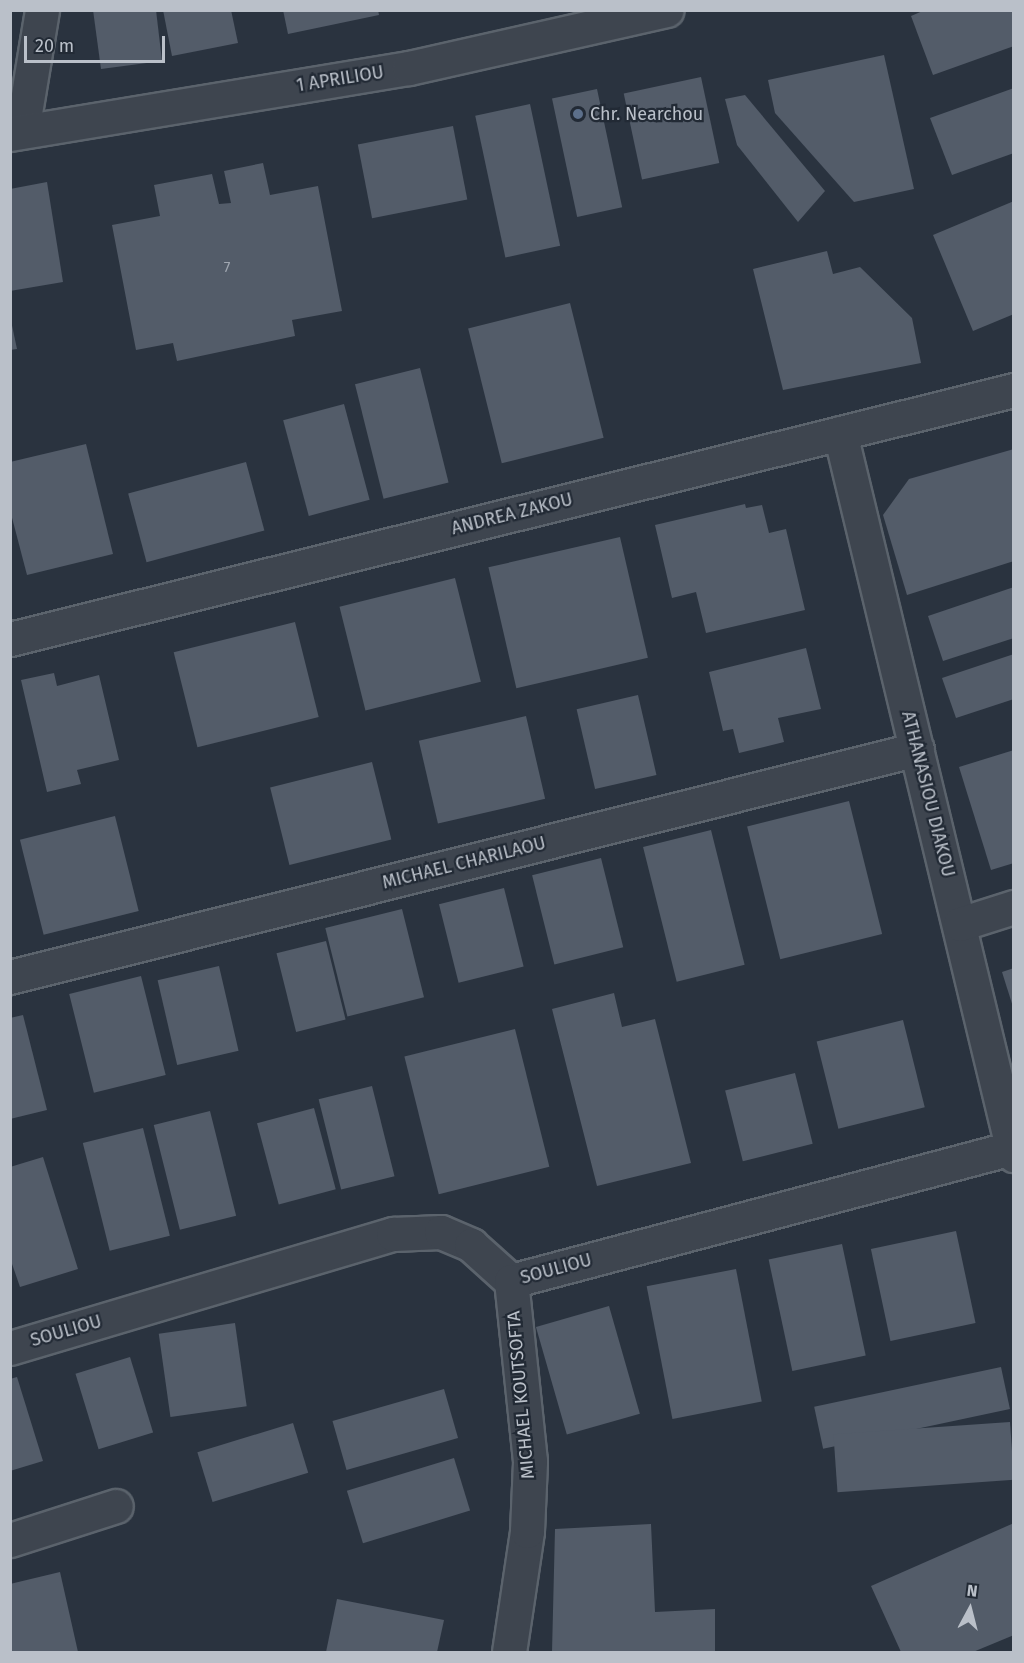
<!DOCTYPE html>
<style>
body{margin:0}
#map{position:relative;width:1024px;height:1663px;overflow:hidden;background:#2a333f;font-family:"Fira Sans",sans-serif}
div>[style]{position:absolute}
.building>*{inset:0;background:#535c69;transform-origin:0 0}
.roads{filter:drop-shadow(2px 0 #5b636c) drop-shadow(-2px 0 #5b636c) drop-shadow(0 2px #5b636c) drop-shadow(0 -2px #5b636c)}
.street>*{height:33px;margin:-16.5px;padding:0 16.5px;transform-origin:16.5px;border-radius:16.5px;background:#3e454f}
.dots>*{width:16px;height:16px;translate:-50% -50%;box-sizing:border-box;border:3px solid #222a35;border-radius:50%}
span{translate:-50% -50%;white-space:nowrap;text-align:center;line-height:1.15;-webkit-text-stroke:4.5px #222a35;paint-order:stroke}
.number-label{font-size:15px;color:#a0a7b1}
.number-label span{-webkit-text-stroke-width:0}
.street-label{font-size:18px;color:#bac0c9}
.poi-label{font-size:18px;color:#bac0c9}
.left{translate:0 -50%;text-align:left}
.frame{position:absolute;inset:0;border:12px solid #bac0c9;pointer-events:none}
.north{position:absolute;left:940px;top:1579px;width:60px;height:60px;-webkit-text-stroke:4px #222a35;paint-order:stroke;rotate:7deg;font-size:16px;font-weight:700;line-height:24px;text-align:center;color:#bac0c9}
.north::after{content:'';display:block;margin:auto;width:21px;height:27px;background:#bac0c9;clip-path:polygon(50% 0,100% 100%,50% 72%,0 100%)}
.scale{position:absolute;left:24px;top:36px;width:141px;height:27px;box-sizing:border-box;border:3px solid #bac0c9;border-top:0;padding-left:8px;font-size:18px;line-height:21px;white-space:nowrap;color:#bac0c9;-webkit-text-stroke:4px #222a35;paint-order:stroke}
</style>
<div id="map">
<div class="building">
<i style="clip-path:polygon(93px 10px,156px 10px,162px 61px,101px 69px)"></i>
<i style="clip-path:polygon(163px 10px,231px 10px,238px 43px,172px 56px)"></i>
<i style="clip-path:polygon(283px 10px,378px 10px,379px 15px,288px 34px)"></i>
<i style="clip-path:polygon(925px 10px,1014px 10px,1014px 46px,933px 75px,911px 16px)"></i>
<i style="clip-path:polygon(884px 55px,914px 189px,854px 202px,775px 113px,768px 80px)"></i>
<i style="left:701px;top:77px;width:88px;height:79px;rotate:78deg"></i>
<i style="clip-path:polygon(1014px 88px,1014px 153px,952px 175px,930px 118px)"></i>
<i style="left:597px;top:89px;width:121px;height:46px;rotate:78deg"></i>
<i style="clip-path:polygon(745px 95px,825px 191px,798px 222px,737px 145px,725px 99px)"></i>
<i style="left:530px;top:104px;width:145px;height:56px;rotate:78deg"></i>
<i style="left:453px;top:126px;width:75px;height:97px;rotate:79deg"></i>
<i style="clip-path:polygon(263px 163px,270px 195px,318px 186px,342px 311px,292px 320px,295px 336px,177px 361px,173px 343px,136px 350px,112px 225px,160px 216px,154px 185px,212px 174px,219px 204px,231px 203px,224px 171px)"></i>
<i style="clip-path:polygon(47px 182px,63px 282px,10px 291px,10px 189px)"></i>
<i style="clip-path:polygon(1014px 201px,1014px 314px,973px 331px,933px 235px)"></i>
<i style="clip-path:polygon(827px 251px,833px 274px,860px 267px,912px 318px,921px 363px,783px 390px,753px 269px)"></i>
<i style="left:570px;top:303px;width:139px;height:105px;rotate:76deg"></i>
<i style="clip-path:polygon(10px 316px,17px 349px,10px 350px)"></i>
<i style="left:420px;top:368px;width:118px;height:67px;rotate:76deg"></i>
<i style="left:344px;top:404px;width:99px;height:63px;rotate:75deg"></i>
<i style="clip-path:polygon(86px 444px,113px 554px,27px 575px,10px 510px,10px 462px)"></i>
<i style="clip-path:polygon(1014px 449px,1014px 561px,907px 595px,883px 515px,909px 479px)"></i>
<i style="left:246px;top:462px;width:71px;height:122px;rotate:75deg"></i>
<i style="clip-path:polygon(745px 504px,746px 508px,762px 505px,769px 533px,786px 529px,805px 610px,706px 633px,696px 592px,672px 598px,655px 525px)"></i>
<i style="left:620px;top:537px;width:124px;height:135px;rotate:77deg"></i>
<i style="left:455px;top:578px;width:107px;height:119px;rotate:76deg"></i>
<i style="clip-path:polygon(1014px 587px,1014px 638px,943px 661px,928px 616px)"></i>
<i style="left:295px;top:622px;width:98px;height:125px;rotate:76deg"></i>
<i style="clip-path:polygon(806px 648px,821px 709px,778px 718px,784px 742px,739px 753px,733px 729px,723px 731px,709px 672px)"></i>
<i style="clip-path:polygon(1014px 654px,1014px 699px,956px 718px,942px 678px)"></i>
<i style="clip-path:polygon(54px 673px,57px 686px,99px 675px,119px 760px,77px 770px,81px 784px,47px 792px,21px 680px)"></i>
<i style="left:638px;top:695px;width:82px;height:63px;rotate:77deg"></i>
<i style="left:526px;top:716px;width:85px;height:110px;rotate:77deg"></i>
<i style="clip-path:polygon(1014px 750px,1014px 863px,991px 870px,959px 767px)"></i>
<i style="left:372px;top:762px;width:80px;height:105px;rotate:76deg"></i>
<i style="left:849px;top:801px;width:137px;height:105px;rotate:76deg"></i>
<i style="left:115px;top:816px;width:98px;height:98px;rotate:76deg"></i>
<i style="left:711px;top:830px;width:139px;height:70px;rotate:76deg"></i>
<i style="left:601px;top:858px;width:92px;height:71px;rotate:76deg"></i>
<i style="left:504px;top:888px;width:81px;height:67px;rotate:76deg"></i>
<i style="left:402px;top:909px;width:91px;height:79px;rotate:76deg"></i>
<i style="left:326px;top:941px;width:81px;height:51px;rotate:76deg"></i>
<i style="left:219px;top:966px;width:87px;height:63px;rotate:77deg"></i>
<i style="clip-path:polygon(1014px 968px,1014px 1007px,1013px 1007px,1002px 972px)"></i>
<i style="left:141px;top:976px;width:102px;height:74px;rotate:76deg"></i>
<i style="clip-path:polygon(614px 993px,622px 1027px,655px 1019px,691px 1163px,597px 1186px,552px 1009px)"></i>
<i style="clip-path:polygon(23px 1015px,47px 1110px,10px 1119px,10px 1018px)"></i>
<i style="left:903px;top:1020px;width:90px;height:89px;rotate:76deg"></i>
<i style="left:515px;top:1029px;width:142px;height:114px;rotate:76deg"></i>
<i style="left:795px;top:1073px;width:73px;height:72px;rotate:76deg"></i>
<i style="left:372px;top:1086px;width:93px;height:55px;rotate:76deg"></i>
<i style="left:314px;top:1108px;width:84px;height:59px;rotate:75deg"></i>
<i style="left:210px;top:1111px;width:108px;height:58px;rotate:76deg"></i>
<i style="left:143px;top:1128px;width:111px;height:62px;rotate:76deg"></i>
<i style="clip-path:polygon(43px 1157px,78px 1269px,20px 1287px,10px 1258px,10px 1167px)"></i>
<i style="left:956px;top:1231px;width:94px;height:87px;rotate:78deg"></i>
<i style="left:842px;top:1244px;width:114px;height:75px;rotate:78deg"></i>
<i style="left:736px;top:1269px;width:135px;height:91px;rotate:79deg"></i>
<i style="left:609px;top:1306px;width:112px;height:76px;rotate:74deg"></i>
<i style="left:235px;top:1323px;width:84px;height:77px;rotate:82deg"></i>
<i style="left:130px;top:1357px;width:79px;height:57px;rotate:73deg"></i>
<i style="left:1001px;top:1367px;width:43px;height:191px;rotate:78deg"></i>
<i style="clip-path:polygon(17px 1377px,43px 1461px,10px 1471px,10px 1379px)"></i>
<i style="left:444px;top:1389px;width:51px;height:116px;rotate:74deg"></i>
<i style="left:1010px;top:1422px;width:58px;height:177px;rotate:86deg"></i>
<i style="left:293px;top:1423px;width:52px;height:100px;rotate:73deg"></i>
<i style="left:454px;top:1458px;width:55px;height:112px;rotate:73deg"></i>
<i style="clip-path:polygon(1014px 1523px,1014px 1635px,973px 1652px,901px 1652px,871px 1586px)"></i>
<i style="clip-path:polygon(651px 1524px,655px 1612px,715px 1609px,715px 1652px,552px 1652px,555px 1529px)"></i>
<i style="clip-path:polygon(60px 1572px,78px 1652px,10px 1652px,10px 1584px)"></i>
<i style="clip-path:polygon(337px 1599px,444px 1620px,437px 1652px,326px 1652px)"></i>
</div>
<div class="roads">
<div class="street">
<i style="left:22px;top:131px;width:123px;rotate:-80.6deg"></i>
<i style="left:10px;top:134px;width:404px;rotate:-9.4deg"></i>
<i style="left:409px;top:68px;width:264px;rotate:-12.7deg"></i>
<i style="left:840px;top:433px;width:743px;rotate:76.45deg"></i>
<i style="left:10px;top:639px;width:1034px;rotate:-13.93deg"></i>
<i style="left:960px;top:924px;width:57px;rotate:-17.5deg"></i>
<i style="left:10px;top:977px;width:935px;rotate:-14.11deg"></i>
<i style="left:10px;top:1348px;width:400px;rotate:-16.6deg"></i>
<i style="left:393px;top:1234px;width:48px;rotate:-2.4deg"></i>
<i style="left:441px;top:1232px;width:33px;rotate:23deg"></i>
<i style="left:471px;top:1245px;width:54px;rotate:42deg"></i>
<i style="left:511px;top:1281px;width:518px;rotate:-14.87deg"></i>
<i style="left:10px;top:1540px;width:111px;rotate:-17.8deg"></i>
<i style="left:509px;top:1652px;width:122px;rotate:-81.5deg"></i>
<i style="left:527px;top:1531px;width:70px;rotate:-87.5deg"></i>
<i style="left:530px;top:1461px;width:181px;rotate:-96deg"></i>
</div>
</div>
<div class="dots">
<i style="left:578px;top:114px;background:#5c6f8a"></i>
</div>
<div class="number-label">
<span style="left:227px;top:268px">7</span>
</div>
<div class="street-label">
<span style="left:340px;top:79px;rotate:-9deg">1 APRILIOU</span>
<span style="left:512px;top:514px;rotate:-14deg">ANDREA ZAKOU</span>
<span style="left:928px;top:794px;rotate:76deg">ATHANASIOU DIAKOU</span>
<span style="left:464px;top:863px;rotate:-14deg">MICHAEL CHARILAOU</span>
<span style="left:556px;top:1269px;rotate:-15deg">SOULIOU</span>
<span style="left:66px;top:1331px;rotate:-16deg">SOULIOU</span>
<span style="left:521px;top:1395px;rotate:-95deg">MICHAEL KOUTSOFTA</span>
</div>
<div class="poi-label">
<span class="left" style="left:590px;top:114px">Chr. Nearchou</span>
</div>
<div class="frame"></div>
<div class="north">N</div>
<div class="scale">20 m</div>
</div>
